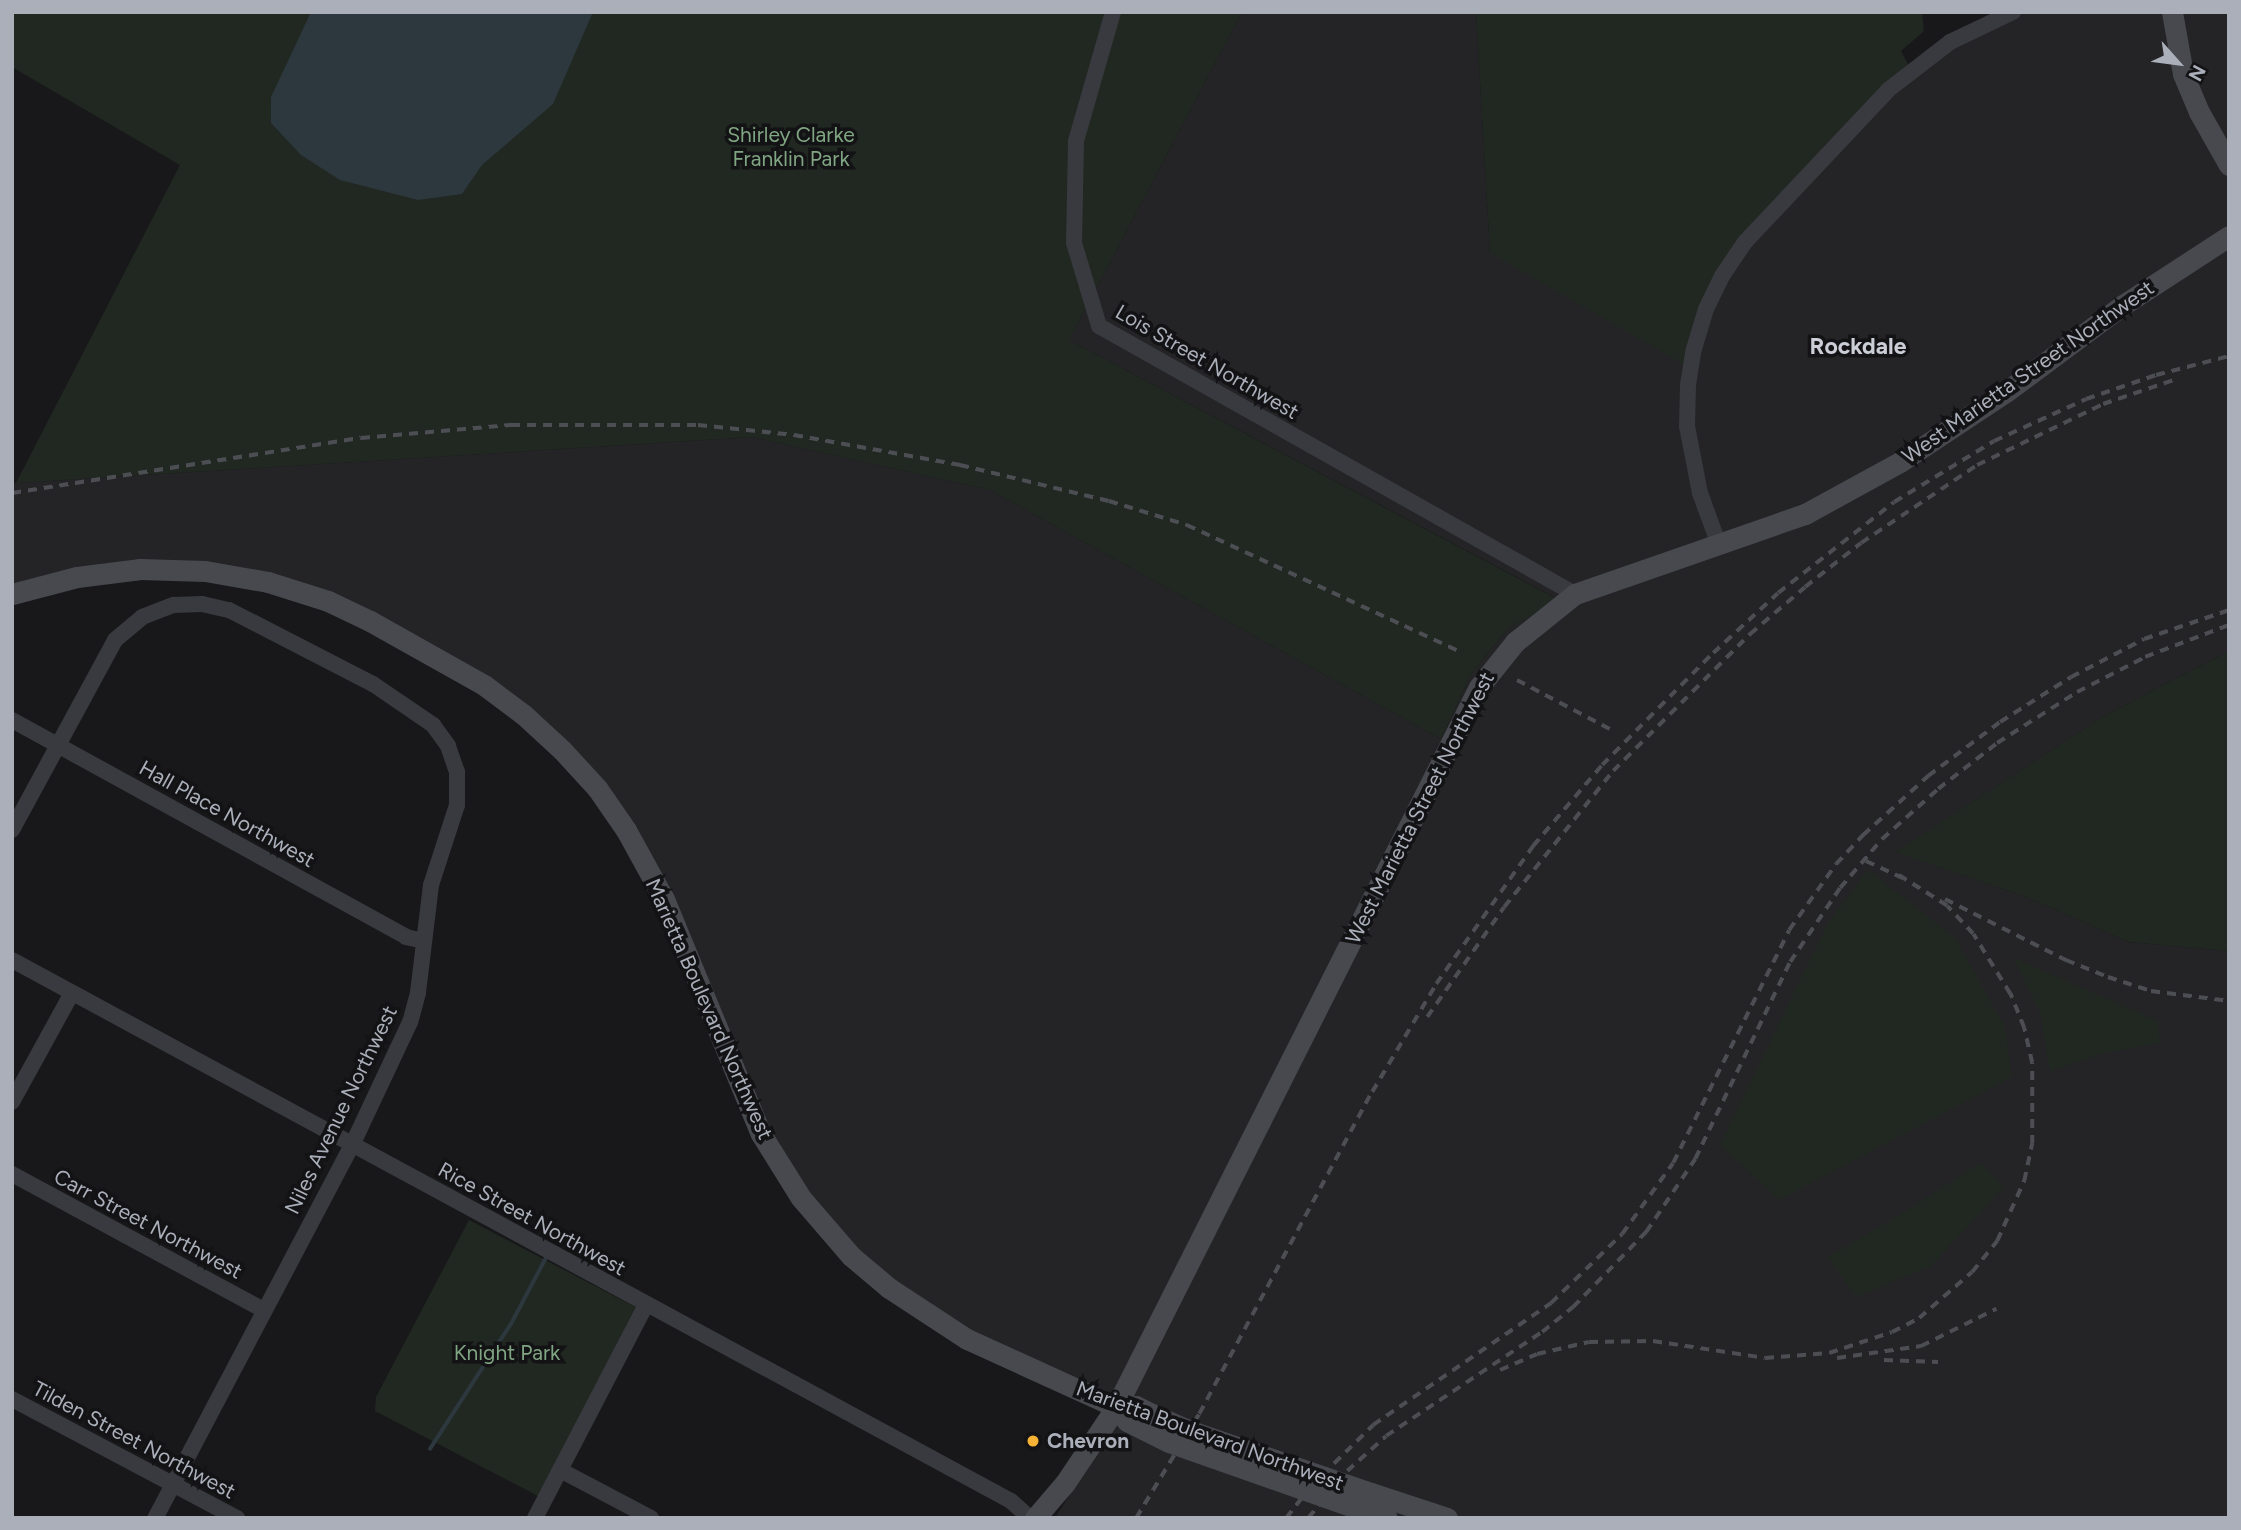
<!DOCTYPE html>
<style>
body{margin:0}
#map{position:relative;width:2241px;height:1530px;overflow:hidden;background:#18181a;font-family:Figtree,sans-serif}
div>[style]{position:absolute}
.built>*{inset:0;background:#242427}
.green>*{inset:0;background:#202821}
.water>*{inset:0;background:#2d373e}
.stream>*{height:3.5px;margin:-1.75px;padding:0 1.75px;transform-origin:1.75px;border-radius:1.75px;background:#2d373e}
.street>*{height:16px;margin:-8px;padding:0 8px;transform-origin:8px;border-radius:8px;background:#393a3f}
.secondary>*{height:21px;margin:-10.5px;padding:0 10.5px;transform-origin:10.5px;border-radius:10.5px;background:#47494f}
.rail>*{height:3.5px;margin-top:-1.75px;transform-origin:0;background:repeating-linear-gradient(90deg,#4c4e54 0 9px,transparent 0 16px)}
.secondary-bridge>*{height:21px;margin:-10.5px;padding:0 10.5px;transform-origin:10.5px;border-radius:10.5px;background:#47494f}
.dots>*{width:19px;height:19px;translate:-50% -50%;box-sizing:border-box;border:4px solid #131315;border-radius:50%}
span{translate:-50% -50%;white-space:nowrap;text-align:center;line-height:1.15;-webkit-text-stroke:7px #131315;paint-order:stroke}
.park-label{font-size:21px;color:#80a582}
.street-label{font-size:21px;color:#aaafba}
.poi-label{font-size:21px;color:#aaafba;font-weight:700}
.left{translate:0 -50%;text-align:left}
.neighbourhood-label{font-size:23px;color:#cbced6;font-weight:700}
.frame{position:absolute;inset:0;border:14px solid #aaafba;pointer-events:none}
.north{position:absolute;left:2143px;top:28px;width:70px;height:70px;-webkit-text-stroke:5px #131315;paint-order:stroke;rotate:118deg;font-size:19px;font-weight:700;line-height:28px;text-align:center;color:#aaafba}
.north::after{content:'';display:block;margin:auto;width:24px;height:32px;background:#aaafba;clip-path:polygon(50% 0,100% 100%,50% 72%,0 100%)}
</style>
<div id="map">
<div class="built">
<i style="clip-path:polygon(1242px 12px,1476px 12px,1490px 253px,1760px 215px,1923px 65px,2004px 12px,2229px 12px,2229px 651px,2104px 716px,1897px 852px,2026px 897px,2129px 942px,2229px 951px,2229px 1518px,1055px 1518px,1122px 1412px,881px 1290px,777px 1156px,601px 789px,435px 646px,291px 588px,105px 563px,12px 597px,12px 484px,16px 483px,752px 437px,990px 490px,1441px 739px,1471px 674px,1509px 627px,1560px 600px,1069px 340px)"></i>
</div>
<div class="green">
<i style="clip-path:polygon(12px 12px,1242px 12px,1069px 340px,1561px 601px,1509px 627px,1471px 674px,1441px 739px,990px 490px,752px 437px,16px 483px,180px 165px,12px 67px)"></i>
<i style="clip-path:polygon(1476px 12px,1922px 12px,1924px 31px,1901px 51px,1913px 74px,1760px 215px,1685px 365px,1490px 253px)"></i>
<i style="clip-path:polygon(2229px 651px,2229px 951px,2129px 942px,2026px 897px,1896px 852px,2104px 716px)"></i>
<i style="clip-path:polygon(1868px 870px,1955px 938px,2005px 1027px,2012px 1077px,1779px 1200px,1720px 1145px,1828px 923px)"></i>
<i style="clip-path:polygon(2014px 958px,2158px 1021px,2160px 1043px,2104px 1053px,2050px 1071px,2040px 1013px)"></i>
<i style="clip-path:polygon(1980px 1163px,2004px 1187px,1931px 1266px,1856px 1297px,1828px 1257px,1911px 1208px)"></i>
<i style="clip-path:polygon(469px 1220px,637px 1308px,538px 1496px,375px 1411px,376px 1397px)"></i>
</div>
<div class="water">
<i style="clip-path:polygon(311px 12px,593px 12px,553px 104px,482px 165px,462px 194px,418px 200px,340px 180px,301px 155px,271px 123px,271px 97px)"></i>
</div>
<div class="stream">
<i style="left:430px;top:1449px;width:149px;rotate:-57.1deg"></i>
<i style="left:511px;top:1324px;width:77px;rotate:-62.1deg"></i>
</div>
<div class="street">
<i style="left:1113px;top:12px;width:134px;rotate:106deg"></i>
<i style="left:1076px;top:141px;width:102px;rotate:91.1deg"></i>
<i style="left:1074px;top:243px;width:87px;rotate:73.2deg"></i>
<i style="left:1099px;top:326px;width:546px;rotate:29.38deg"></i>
<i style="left:1719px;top:545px;width:55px;rotate:-110.1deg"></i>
<i style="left:1700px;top:493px;width:68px;rotate:-101deg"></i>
<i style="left:1687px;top:426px;width:41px;rotate:-88.6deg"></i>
<i style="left:1688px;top:385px;width:36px;rotate:-81deg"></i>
<i style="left:1694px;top:349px;width:42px;rotate:-73.3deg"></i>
<i style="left:1706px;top:309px;width:37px;rotate:-64deg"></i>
<i style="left:1722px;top:276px;width:41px;rotate:-55.9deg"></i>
<i style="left:1745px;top:242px;width:209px;rotate:-46.7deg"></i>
<i style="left:1888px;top:90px;width:78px;rotate:-37.7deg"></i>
<i style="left:1950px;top:42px;width:70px;rotate:-25.5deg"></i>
<i style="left:12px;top:720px;width:450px;rotate:28.8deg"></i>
<i style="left:406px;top:937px;width:17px;rotate:13deg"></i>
<i style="left:12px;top:830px;width:216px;rotate:-61.5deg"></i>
<i style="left:115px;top:640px;width:35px;rotate:-40deg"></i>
<i style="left:142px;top:617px;width:34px;rotate:-21deg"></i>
<i style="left:174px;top:605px;width:28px;rotate:-2deg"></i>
<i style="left:202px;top:604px;width:28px;rotate:13deg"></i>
<i style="left:229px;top:610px;width:162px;rotate:27.2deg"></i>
<i style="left:373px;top:684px;width:73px;rotate:34.3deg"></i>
<i style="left:433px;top:725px;width:26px;rotate:54deg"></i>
<i style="left:448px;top:746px;width:28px;rotate:71deg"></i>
<i style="left:457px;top:772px;width:33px;rotate:90deg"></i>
<i style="left:457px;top:805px;width:84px;rotate:108deg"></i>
<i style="left:431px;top:885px;width:109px;rotate:96.9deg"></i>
<i style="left:418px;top:993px;width:30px;rotate:105deg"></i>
<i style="left:410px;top:1022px;width:136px;rotate:115.2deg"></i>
<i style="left:352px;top:1145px;width:422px;rotate:117.8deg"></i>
<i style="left:12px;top:960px;width:1136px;rotate:28.44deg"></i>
<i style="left:1011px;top:1501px;width:25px;rotate:42deg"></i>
<i style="left:12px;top:1102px;width:124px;rotate:-61.2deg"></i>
<i style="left:12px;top:1174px;width:286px;rotate:28.4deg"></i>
<i style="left:12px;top:1399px;width:255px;rotate:27.9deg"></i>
<i style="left:560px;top:1470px;width:103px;rotate:27.8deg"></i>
<i style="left:535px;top:1518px;width:240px;rotate:-62.5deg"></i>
</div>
<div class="secondary">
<i style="left:2172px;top:12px;width:63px;rotate:79.9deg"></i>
<i style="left:2183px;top:74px;width:41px;rotate:67.2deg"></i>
<i style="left:2199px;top:112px;width:61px;rotate:60.5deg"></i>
<i style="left:12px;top:594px;width:67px;rotate:-14.7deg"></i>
<i style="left:77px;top:577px;width:64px;rotate:-7.2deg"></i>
<i style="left:140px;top:569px;width:65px;rotate:1.8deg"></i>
<i style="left:205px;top:571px;width:64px;rotate:9.9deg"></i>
<i style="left:268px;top:582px;width:63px;rotate:17.6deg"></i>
<i style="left:328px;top:601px;width:47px;rotate:25.5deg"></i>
<i style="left:370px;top:621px;width:131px;rotate:29.3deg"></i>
<i style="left:484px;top:685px;width:50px;rotate:36.9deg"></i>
<i style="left:524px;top:715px;width:52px;rotate:42.6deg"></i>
<i style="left:562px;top:750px;width:52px;rotate:47.4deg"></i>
<i style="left:597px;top:788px;width:51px;rotate:55.4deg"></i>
<i style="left:626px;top:830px;width:79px;rotate:61.2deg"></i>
<i style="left:664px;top:899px;width:254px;rotate:67.6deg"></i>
<i style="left:761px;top:1134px;width:75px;rotate:58deg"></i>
<i style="left:801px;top:1198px;width:77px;rotate:49.2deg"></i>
<i style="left:851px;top:1256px;width:50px;rotate:40.1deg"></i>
<i style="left:889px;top:1288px;width:93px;rotate:33.2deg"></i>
<i style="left:967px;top:1339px;width:164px;rotate:24.5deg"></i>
<i style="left:1116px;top:1407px;width:20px;rotate:-3deg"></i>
<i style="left:1136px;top:1406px;width:18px;rotate:27deg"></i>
<i style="left:1116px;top:1407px;width:18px;rotate:52deg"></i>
<i style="left:1127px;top:1421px;width:47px;rotate:26.6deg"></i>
<i style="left:1371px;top:1493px;width:80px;rotate:18.2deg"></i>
<i style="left:1365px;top:1511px;width:23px;rotate:18deg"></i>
<i style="left:1035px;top:1518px;width:46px;rotate:-49.4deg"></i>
<i style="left:1065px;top:1483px;width:92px;rotate:-56.1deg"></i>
<i style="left:1116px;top:1407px;width:806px;rotate:-63.24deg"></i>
<i style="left:1479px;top:687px;width:58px;rotate:-51.3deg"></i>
<i style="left:1515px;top:642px;width:77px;rotate:-38.7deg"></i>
<i style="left:1575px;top:594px;width:244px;rotate:-19.2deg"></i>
<i style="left:1805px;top:514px;width:108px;rotate:-28.7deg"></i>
<i style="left:1900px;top:462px;width:128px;rotate:-33.6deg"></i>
<i style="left:2007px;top:391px;width:144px;rotate:-36.6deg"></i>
<i style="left:2123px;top:305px;width:126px;rotate:-33.1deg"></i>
</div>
<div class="rail">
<i style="left:12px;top:493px;width:353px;rotate:-9deg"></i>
<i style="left:361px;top:438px;width:151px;rotate:-5deg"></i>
<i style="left:511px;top:425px;width:187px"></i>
<i style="left:698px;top:425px;width:97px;rotate:5.9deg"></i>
<i style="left:794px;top:435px;width:169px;rotate:10.2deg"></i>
<i style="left:960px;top:465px;width:153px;rotate:13.6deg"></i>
<i style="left:1109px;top:501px;width:82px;rotate:17.1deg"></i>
<i style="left:1187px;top:525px;width:300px;rotate:24.9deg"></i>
<i style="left:1517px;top:680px;width:105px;rotate:27.8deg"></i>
<i style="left:1866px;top:861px;width:45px;rotate:24.9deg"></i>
<i style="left:1945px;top:899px;width:136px;rotate:26.8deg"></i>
<i style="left:2066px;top:960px;width:45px;rotate:22deg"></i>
<i style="left:2108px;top:977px;width:45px;rotate:18deg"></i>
<i style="left:2151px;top:991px;width:79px;rotate:7.3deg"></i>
<i style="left:1427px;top:1017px;width:134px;rotate:-55deg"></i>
<i style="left:1504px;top:907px;width:174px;rotate:-51.3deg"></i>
<i style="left:1613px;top:771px;width:194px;rotate:-45deg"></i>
<i style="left:1750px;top:634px;width:72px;rotate:-40.5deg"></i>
<i style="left:1805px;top:587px;width:71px;rotate:-38.2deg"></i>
<i style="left:1861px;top:543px;width:140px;rotate:-33.9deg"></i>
<i style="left:1977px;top:465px;width:140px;rotate:-25.8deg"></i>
<i style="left:2103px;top:404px;width:78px;rotate:-18.7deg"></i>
<i style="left:1837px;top:1358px;width:85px;rotate:-8.1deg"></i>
<i style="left:1921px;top:1346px;width:84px;rotate:-26.3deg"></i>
<i style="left:1884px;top:1360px;width:54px;rotate:2.1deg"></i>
<i style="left:1500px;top:1370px;width:40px;rotate:-23.4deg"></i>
<i style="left:1537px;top:1354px;width:53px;rotate:-13deg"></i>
<i style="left:1589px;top:1342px;width:64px;rotate:-0.9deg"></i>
<i style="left:1653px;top:1341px;width:113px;rotate:8.6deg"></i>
<i style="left:1765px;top:1358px;width:64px;rotate:-4.5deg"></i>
<i style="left:1829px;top:1353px;width:66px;rotate:-18.4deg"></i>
<i style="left:1892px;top:1332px;width:30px;rotate:-27deg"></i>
<i style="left:1919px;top:1318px;width:70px;rotate:-41deg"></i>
<i style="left:1972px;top:1272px;width:40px;rotate:-51deg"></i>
<i style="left:1997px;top:1241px;width:66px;rotate:-65.8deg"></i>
<i style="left:2024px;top:1181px;width:38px;rotate:-78deg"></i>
<i style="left:2032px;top:1144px;width:81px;rotate:-90deg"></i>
<i style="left:2032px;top:1063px;width:36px;rotate:-103deg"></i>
<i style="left:2024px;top:1028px;width:37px;rotate:-112deg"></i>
<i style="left:2010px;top:994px;width:70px;rotate:-121.7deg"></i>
<i style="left:1973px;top:934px;width:38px;rotate:-133deg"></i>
<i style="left:1947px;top:906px;width:58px;rotate:-147.7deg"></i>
<i style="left:1136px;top:1518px;width:122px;rotate:-58.8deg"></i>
<i style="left:1199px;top:1414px;width:366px;rotate:-61.8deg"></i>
<i style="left:1372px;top:1092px;width:126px;rotate:-59.3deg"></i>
<i style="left:1436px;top:984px;width:169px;rotate:-54.9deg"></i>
<i style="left:1533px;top:846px;width:106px;rotate:-49.6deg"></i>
<i style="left:1602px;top:765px;width:158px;rotate:-45.3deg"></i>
<i style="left:1713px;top:653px;width:88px;rotate:-42.7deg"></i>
<i style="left:1778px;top:593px;width:147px;rotate:-38.1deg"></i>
<i style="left:1894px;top:502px;width:117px;rotate:-31.4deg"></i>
<i style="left:1994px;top:441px;width:101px;rotate:-24.5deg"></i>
<i style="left:2086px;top:399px;width:74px;rotate:-18.9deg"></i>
<i style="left:2156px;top:375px;width:75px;rotate:-14.6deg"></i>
<i style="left:1286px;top:1518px;width:41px;rotate:-52deg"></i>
<i style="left:1311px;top:1486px;width:87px;rotate:-44.5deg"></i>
<i style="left:1373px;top:1425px;width:216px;rotate:-34.4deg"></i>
<i style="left:1551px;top:1303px;width:99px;rotate:-44.2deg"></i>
<i style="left:1622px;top:1234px;width:87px;rotate:-54.3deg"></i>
<i style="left:1673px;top:1163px;width:260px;rotate:-63.5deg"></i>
<i style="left:1789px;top:930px;width:81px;rotate:-54.5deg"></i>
<i style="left:1836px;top:864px;width:40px;rotate:-47deg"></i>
<i style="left:1863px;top:835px;width:88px;rotate:-42.2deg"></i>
<i style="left:1928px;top:776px;width:90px;rotate:-36.9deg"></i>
<i style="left:2000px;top:722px;width:84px;rotate:-32.4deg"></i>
<i style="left:2071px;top:677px;width:82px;rotate:-27.5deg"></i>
<i style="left:2144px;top:639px;width:90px;rotate:-18.8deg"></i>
<i style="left:1308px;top:1518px;width:61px;rotate:-50.3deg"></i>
<i style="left:1347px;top:1471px;width:52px;rotate:-41.9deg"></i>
<i style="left:1386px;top:1436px;width:187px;rotate:-33.7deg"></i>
<i style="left:1542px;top:1332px;width:40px;rotate:-39deg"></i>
<i style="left:1573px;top:1307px;width:105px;rotate:-45.8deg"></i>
<i style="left:1646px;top:1232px;width:88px;rotate:-56.1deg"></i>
<i style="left:1695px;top:1159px;width:219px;rotate:-64.3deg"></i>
<i style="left:1790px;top:962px;width:89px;rotate:-56deg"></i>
<i style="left:1840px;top:888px;width:65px;rotate:-49.4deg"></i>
<i style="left:1882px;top:839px;width:75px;rotate:-41.8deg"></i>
<i style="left:1938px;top:789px;width:75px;rotate:-37.9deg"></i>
<i style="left:1997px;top:743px;width:95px;rotate:-32.5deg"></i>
<i style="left:2077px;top:692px;width:76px;rotate:-27.2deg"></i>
<i style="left:2145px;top:657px;width:90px;rotate:-20.9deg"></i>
</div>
<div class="secondary-bridge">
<i style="left:1152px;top:1414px;width:36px;rotate:24deg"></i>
<i style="left:1185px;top:1429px;width:197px;rotate:19deg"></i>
<i style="left:1169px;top:1442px;width:208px;rotate:19.4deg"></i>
</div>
<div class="dots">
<i style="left:1033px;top:1441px;background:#f6b234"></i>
</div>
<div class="park-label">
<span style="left:791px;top:147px">Shirley Clarke<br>Franklin Park</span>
<span style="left:507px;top:1353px">Knight Park</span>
</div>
<div class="street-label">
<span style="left:1207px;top:362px;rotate:30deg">Lois Street Northwest</span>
<span style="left:2028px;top:372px;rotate:-35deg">West Marietta Street Northwest</span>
<span style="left:1420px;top:808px;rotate:-63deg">West Marietta Street Northwest</span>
<span style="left:227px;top:814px;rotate:29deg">Hall Place Northwest</span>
<span style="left:709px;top:1009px;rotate:66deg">Marietta Boulevard Northwest</span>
<span style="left:341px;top:1110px;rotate:-64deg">Niles Avenue Northwest</span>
<span style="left:532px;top:1219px;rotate:29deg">Rice Street Northwest</span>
<span style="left:148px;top:1224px;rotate:28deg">Carr Street Northwest</span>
<span style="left:1210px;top:1436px;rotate:20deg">Marietta Boulevard Northwest</span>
<span style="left:134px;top:1440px;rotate:28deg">Tilden Street Northwest</span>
</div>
<div class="poi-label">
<span class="left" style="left:1047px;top:1441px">Chevron</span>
</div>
<div class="neighbourhood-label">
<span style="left:1858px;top:346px">Rockdale</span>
</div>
<div class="frame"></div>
<div class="north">N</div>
</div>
